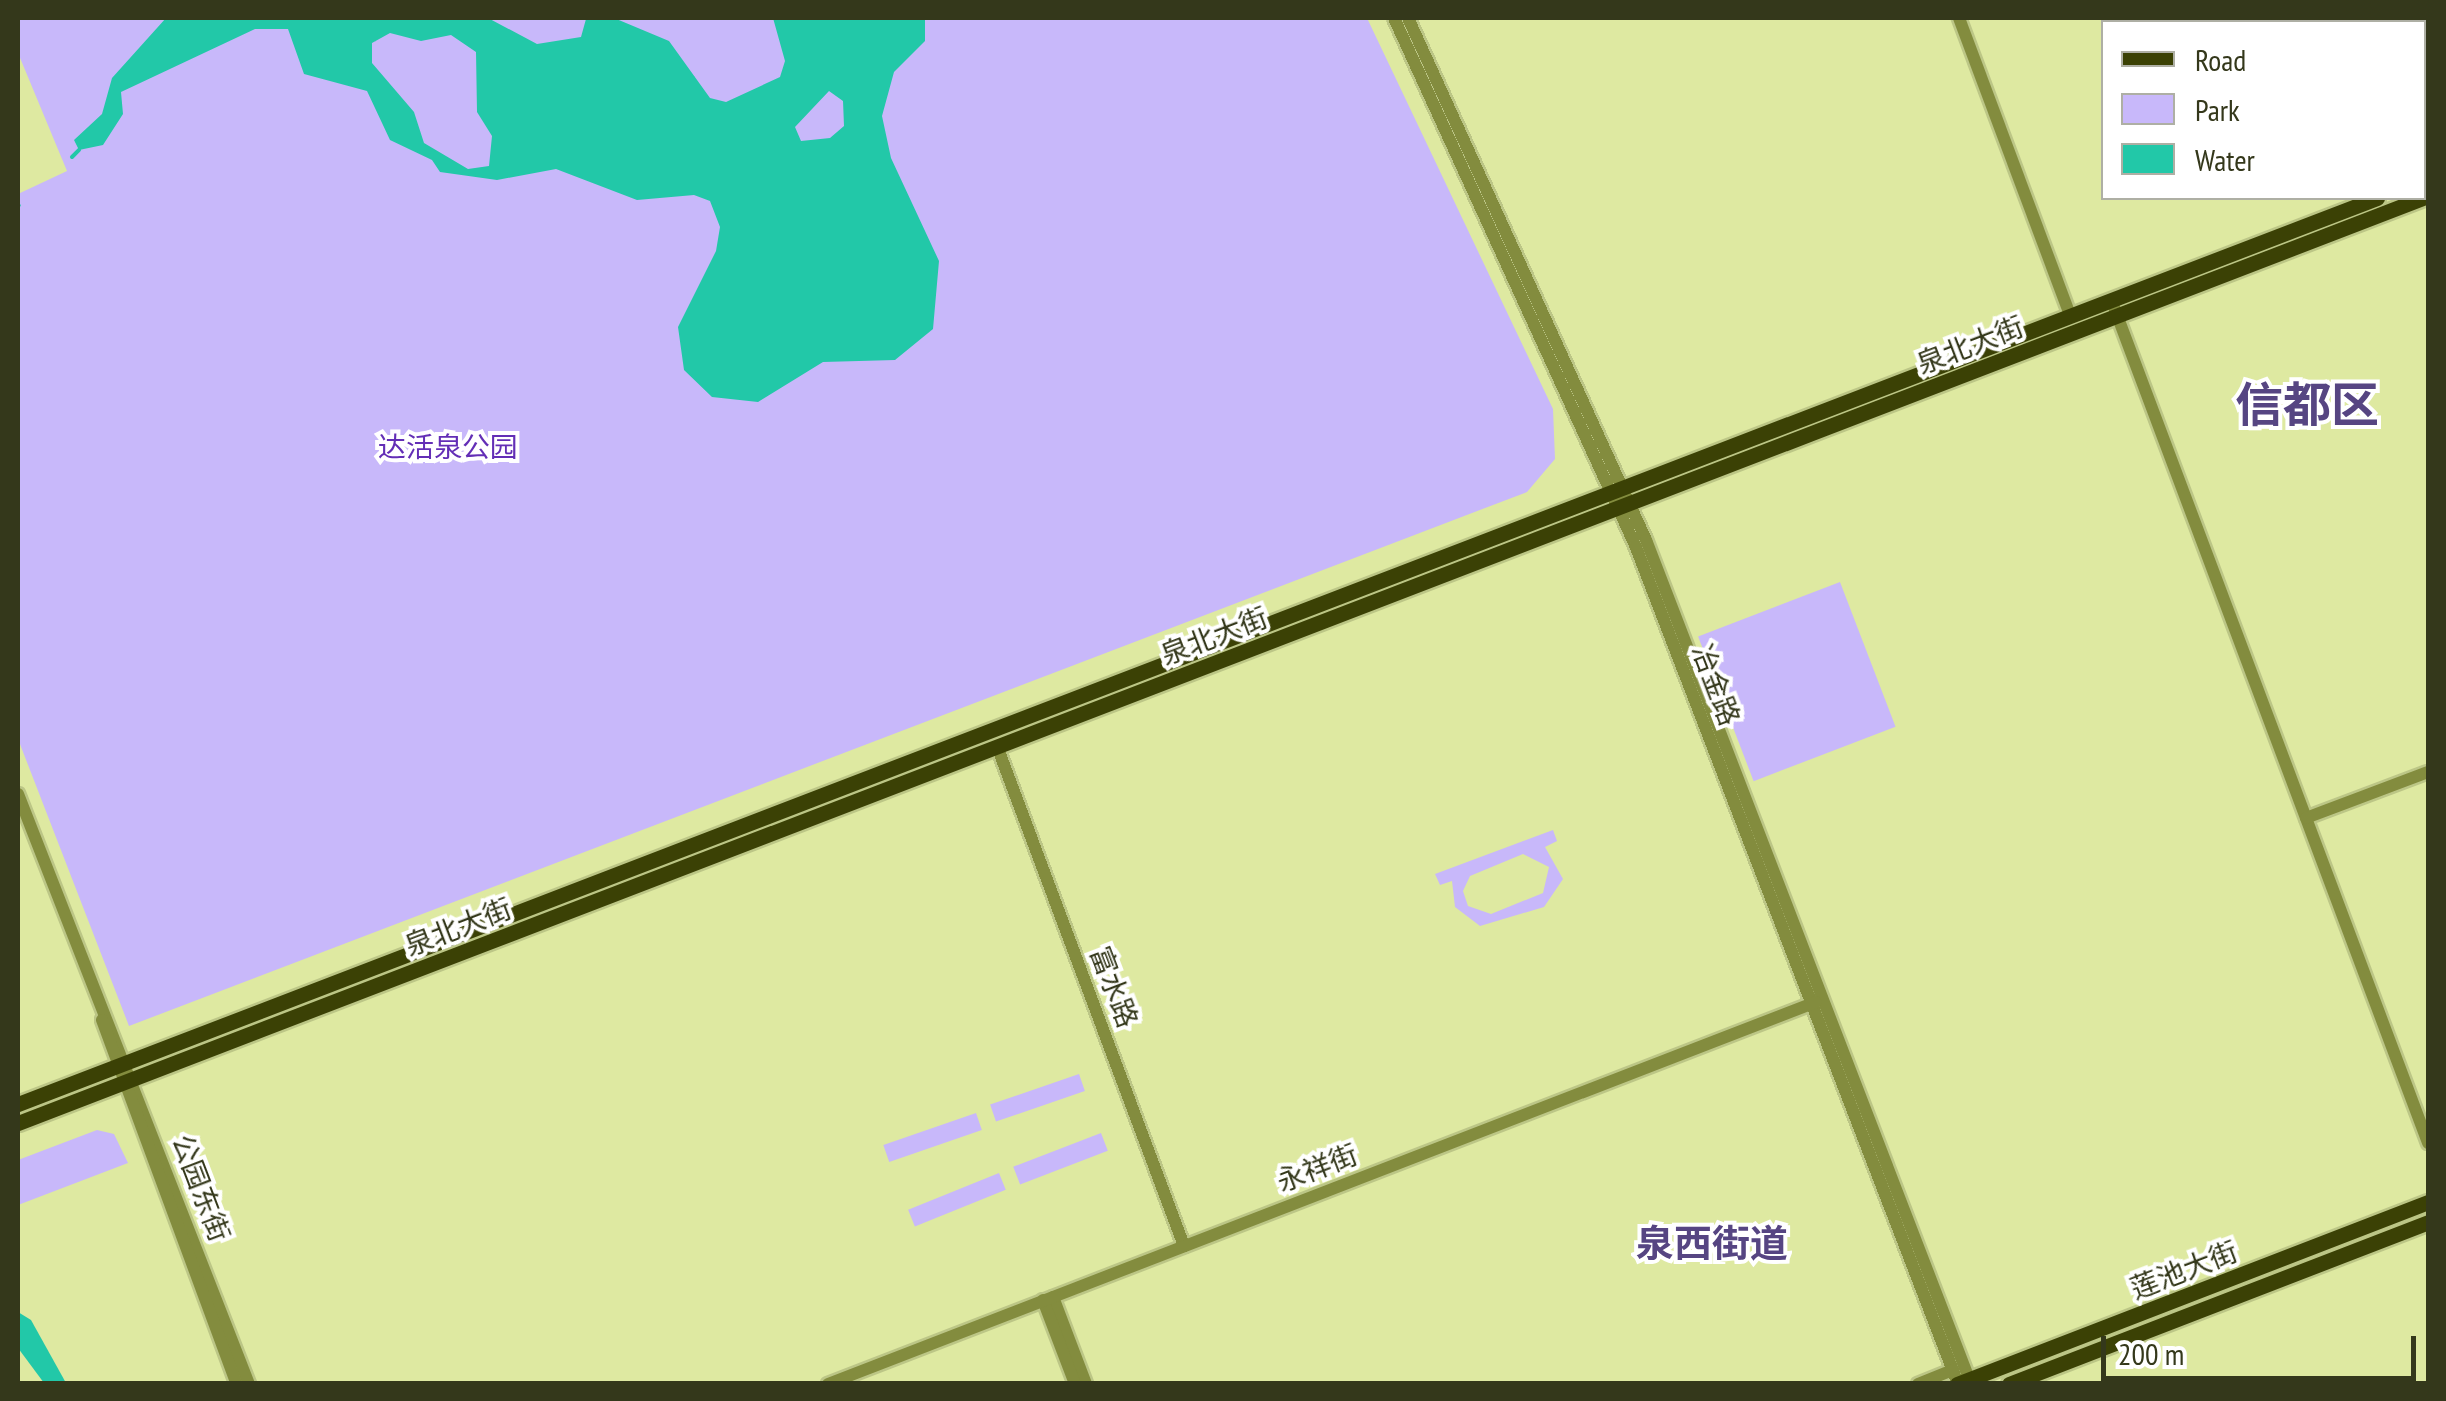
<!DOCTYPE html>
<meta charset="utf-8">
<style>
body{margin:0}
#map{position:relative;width:2446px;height:1401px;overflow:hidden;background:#dee9a1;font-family:"PT Sans Narrow","Noto Sans SC",sans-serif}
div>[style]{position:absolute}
.green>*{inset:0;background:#c8b8fa;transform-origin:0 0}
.water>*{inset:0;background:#22c8a8}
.stream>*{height:4px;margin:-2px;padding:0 2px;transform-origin:2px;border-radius:2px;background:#22c8a8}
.roads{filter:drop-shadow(2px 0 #bcc686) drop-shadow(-2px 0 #bcc686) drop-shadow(0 2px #bcc686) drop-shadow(0 -2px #bcc686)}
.minor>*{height:12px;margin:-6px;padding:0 6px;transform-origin:6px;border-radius:6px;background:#838c3e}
.major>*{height:15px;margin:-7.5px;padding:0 7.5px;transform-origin:7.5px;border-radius:7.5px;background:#3b4105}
span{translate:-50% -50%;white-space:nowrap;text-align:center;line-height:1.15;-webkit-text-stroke:8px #fff;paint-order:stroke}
.street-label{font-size:28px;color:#34381b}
.park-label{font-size:28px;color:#632eb6}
.district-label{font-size:38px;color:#564582;font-weight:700}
.town-label{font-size:48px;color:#564582;font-weight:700}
.frame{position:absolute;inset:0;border:20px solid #34381b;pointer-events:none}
.legend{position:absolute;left:2101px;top:20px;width:325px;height:180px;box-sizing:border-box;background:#fff;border:2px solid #aeafa4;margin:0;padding:12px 18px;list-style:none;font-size:30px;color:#34381b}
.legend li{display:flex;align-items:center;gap:20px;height:50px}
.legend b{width:50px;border:2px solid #aeafa4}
.scale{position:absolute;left:2101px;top:1336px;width:315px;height:45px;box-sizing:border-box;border:5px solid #34381b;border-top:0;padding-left:12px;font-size:30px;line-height:35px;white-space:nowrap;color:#34381b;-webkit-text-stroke:8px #fff;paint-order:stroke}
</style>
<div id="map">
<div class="green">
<i style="clip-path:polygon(18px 18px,1367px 18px,1553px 409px,1555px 459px,1527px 492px,129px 1026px,18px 739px,18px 194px,67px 171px,18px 53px)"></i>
<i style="left:1840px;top:582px;width:155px;height:152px;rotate:69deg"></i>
<i style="clip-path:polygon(evenodd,1553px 830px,1557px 841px,1545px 847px,1563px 879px,1544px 907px,1480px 926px,1455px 907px,1452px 881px,1440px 885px,1435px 874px,1553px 830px,1523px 854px,1549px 867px,1543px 893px,1491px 914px,1468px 906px,1463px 891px,1470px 876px,1523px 854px)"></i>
<i style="left:1079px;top:1074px;width:18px;height:94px;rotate:71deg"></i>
<i style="left:976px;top:1113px;width:18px;height:98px;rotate:71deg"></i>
<i style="clip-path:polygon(97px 1130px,114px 1134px,128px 1163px,18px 1205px,18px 1160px)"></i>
<i style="left:1101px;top:1133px;width:19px;height:94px;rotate:69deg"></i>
<i style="left:999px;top:1173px;width:18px;height:98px;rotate:68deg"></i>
</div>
<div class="water">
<i style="clip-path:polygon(evenodd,166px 18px,488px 18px,537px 44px,581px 37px,586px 19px,614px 18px,669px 41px,710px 98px,726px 102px,780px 77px,785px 61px,773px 18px,925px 18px,925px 41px,894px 72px,882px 116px,891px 158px,939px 261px,933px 329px,895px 360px,823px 362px,758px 402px,712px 397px,684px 370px,678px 327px,716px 251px,720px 227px,710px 201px,694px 195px,637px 200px,556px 169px,497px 180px,440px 172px,432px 160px,390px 140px,367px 91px,304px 74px,288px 29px,255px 29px,121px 92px,123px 114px,103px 145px,79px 150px,74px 140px,102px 114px,112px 78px,166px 18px,390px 33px,421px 41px,451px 35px,476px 52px,477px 112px,492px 136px,489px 166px,468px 169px,424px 143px,414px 112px,372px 63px,372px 43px,390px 33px,166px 18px,829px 91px,843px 101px,844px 126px,830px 138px,801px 141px,795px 127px,829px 91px)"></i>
<i style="clip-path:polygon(18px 1312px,31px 1320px,66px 1383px,44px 1383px,18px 1348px)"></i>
</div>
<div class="stream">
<i style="left:72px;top:157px;width:10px;rotate:-45deg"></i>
<i style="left:18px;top:206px;width:1px;rotate:-45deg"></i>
</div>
<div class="roads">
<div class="minor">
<i style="left:1394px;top:18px;width:579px;rotate:65.43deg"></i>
<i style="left:1635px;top:545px;width:899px;rotate:68.94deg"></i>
<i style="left:1408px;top:18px;width:574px;rotate:65.49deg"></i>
<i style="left:1646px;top:540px;width:904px;rotate:68.94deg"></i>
<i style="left:1959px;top:18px;width:317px;rotate:69.5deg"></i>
<i style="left:2114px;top:307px;width:893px;rotate:69.41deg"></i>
<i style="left:997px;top:746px;width:534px;rotate:69.49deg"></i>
<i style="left:18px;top:794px;width:634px;rotate:68.62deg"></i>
<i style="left:2306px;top:818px;width:130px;rotate:-20.7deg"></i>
<i style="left:102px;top:1020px;width:388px;rotate:69.7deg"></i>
<i style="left:1053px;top:1297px;width:93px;rotate:69.2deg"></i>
<i style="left:1043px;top:1300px;width:90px;rotate:69.1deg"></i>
<i style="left:828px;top:1384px;width:1059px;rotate:-21.14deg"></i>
<i style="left:1918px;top:1384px;width:38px;rotate:-22deg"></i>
</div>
<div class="major">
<i style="left:2424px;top:179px;width:4px;rotate:-14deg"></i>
<i style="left:18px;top:1104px;width:2527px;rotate:-21.01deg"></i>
<i style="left:18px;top:1123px;width:2582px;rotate:-21.04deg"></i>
<i style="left:1957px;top:1384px;width:505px;rotate:-21.13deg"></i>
<i style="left:2009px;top:1384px;width:449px;rotate:-21.1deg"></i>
</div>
</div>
<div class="street-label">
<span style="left:1970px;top:345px;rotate:-21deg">泉北大街</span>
<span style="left:1214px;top:636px;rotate:-21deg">泉北大街</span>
<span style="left:1716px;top:685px;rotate:69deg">冶金路</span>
<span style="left:458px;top:927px;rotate:-21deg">泉北大街</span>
<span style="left:1114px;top:987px;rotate:69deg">富水路</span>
<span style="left:1317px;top:1168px;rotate:-21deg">永祥街</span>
<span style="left:201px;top:1188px;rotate:69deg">公园东街</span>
<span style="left:2184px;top:1270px;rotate:-21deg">莲池大街</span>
</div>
<div class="park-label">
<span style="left:448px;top:447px">达活泉公园</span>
</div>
<div class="district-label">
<span style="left:1712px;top:1243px">泉西街道</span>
</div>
<div class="town-label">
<span style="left:2307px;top:405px">信都区</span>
</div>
<div class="frame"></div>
<ul class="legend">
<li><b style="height:12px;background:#3b4105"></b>Road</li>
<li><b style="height:28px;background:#c8b8fa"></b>Park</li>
<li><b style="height:28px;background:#22c8a8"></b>Water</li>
</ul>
<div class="scale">200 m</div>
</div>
